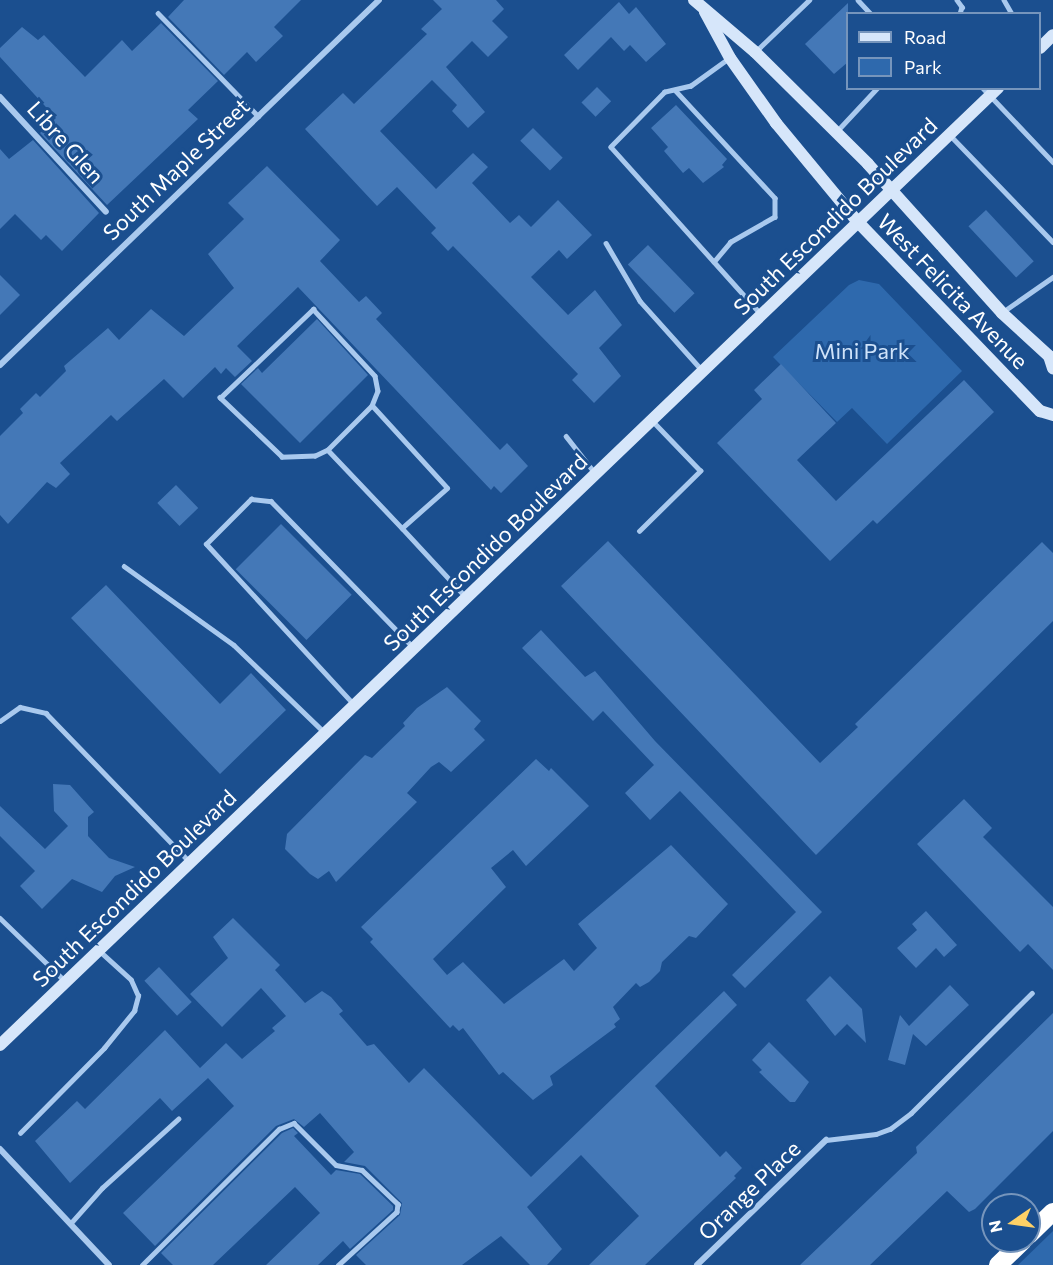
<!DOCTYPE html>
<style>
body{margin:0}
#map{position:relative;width:1053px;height:1265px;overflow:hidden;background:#1b4f8f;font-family:Commissioner,sans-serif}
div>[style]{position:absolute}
.green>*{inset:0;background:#2e69ad}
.building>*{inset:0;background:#4478b7;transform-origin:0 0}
.lane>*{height:4.5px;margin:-2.25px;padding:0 2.25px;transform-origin:2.25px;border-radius:2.25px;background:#a9c9ee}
.street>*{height:6px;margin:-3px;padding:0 3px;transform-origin:3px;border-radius:3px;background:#a9c9ee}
.secondary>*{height:12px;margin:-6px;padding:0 6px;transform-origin:6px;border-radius:6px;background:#d6e6fa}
.highway>*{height:18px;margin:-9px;padding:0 9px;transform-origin:9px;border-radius:9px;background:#fff}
span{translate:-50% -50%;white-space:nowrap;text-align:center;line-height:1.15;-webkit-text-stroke:6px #1b4f8f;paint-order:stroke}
.street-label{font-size:22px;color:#fff}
.park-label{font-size:22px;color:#cfe3fa}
.legend{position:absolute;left:846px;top:12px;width:195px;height:78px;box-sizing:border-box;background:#1b4f8f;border:2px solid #7695bc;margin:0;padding:8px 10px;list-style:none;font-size:18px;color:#fff}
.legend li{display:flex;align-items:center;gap:12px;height:30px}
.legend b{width:30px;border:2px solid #7695bc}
.north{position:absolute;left:981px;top:1193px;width:60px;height:60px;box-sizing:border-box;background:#1b4f8f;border:2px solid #7695bc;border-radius:50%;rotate:257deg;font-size:16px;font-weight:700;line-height:24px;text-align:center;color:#fff}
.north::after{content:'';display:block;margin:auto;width:21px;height:27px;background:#ffd166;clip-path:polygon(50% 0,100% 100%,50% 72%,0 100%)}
</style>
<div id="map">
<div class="green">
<i style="clip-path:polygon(859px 280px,879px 284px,962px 371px,887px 444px,852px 408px,837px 422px,773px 357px,849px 285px)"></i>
<i style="clip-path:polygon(1053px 1231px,1053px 1265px,1018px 1265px)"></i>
</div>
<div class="building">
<i style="clip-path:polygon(184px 0,301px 0,274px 27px,283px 36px,256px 62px,247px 52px,224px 75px,168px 17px)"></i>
<i style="clip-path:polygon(433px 0,496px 0,504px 9px,492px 21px,508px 37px,488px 57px,472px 41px,446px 67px,485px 112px,468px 128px,452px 111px,457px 105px,432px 80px,380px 131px,436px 189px,473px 153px,488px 167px,472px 183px,510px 223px,519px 215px,531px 227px,558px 200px,592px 235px,567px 259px,559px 250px,531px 277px,568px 315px,595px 290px,622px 325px,599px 348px,621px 376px,594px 403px,572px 380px,578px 374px,453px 246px,448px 251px,431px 233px,436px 228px,397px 187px,377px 206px,305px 129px,343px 93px,354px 104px,427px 34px,421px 29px,442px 9px)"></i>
<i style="clip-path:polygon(619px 2px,629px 14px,636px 7px,666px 44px,646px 62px,630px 45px,624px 51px,611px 37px,578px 70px,564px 55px)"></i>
<i style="clip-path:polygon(848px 3px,848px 62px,834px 74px,805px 44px)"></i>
<i style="clip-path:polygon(161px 23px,218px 81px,188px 110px,198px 119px,107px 205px,40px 133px,56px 118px,0 57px,0 48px,22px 27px,38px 40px,44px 35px,85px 77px,122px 40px,132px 51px)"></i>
<i style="left:597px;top:87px;width:20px;height:22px;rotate:45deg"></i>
<i style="clip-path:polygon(676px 105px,727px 159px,722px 165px,724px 167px,703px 183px,689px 168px,683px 173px,664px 151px,668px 147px,651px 128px)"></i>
<i style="left:533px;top:128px;width:42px;height:18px;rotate:45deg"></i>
<i style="clip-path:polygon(33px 140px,99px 213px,62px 251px,46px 235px,41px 240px,15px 214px,0 229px,0 149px,9px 159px)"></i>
<i style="clip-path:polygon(267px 166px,340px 240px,320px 261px,359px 302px,366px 296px,382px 313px,376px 319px,500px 450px,507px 443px,528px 466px,501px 493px,494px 486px,491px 490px,298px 287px,237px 346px,252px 361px,235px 377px,226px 368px,221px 374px,215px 367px,183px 398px,164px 379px,117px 421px,111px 415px,60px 463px,70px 474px,56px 488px,47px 482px,8px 524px,0 515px,0 436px,23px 413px,20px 409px,36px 393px,40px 397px,66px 371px,64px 366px,108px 328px,119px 340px,151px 309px,184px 336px,234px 288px,208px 254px,244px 219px,228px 203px)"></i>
<i style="left:986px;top:210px;width:70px;height:24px;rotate:47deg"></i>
<i style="left:648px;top:245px;width:67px;height:28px;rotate:46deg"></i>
<i style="clip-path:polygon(0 275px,20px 295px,0 315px)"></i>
<i style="clip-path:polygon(317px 319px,368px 375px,300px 443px,241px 384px,258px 368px,262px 373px)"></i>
<i style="clip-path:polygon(781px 364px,836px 423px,797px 460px,836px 501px,964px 380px,994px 412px,877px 524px,873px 520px,830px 561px,717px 443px,762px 399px,754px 390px)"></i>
<i style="left:176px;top:485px;width:32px;height:26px;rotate:46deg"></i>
<i style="left:281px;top:524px;width:100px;height:64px;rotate:45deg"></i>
<i style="clip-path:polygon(608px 541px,820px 763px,858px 727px,855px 724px,1042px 542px,1053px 553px,1053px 621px,816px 855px,561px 586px)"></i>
<i style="clip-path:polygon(106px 585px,220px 704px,251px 673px,286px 710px,220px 774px,71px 618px)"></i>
<i style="clip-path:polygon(541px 630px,585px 677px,595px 671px,655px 741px,822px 912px,745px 988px,732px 975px,796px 912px,680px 791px,650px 820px,625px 793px,654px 765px,603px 711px,593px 721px,522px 648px)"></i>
<i style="clip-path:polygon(447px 687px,481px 721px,474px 729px,485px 740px,451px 772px,439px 762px,431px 767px,407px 793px,417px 802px,336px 882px,329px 871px,318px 879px,310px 874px,285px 849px,287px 834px,365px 755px,372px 758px,405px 726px,403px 723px,417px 708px)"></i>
<i style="clip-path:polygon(536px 759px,549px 771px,551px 768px,589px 806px,526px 866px,513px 850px,491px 868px,506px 887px,433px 959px,447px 975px,463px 962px,504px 1004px,564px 959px,574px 971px,597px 948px,578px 924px,671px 845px,728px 904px,696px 938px,689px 936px,662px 962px,660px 971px,649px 982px,640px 987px,636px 983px,613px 1007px,620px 1019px,614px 1024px,616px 1027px,550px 1076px,553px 1085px,533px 1100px,503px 1072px,499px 1075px,463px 1028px,459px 1031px,453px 1025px,450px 1028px,370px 942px,373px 939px,361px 927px)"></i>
<i style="clip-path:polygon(53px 784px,70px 785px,94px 812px,88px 817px,88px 836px,109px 858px,135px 867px,115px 876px,102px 892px,72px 879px,42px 909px,20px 886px,35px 871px,0 836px,0 806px,45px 849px,68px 826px,54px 811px)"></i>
<i style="clip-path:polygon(964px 799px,992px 828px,983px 837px,1053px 907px,1053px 970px,1028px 944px,1020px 952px,917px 844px)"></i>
<i style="clip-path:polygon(926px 911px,957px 945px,944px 957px,936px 948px,916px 968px,897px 948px,917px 930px,912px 924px)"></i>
<i style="clip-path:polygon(233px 918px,280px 965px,275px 970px,305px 1003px,322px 991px,331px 997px,343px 1011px,339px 1014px,367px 1046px,374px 1044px,409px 1083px,424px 1068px,531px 1177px,724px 991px,737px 1005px,655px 1086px,720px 1157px,726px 1151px,742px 1168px,734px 1176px,736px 1178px,645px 1265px,589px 1265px,639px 1216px,581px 1155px,527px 1207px,562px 1249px,547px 1265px,530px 1265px,501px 1236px,462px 1265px,366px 1265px,356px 1255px,400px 1215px,402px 1203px,365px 1166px,344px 1162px,354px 1152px,320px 1113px,304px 1127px,294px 1119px,276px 1126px,155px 1246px,123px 1213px,234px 1106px,208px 1078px,172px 1111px,160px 1098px,70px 1183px,35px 1141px,77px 1101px,85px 1109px,165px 1030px,200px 1068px,226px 1043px,242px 1059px,275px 1031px,272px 1028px,286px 1016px,261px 988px,222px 1027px,190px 994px,228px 958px,213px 937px)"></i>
<i style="left:159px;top:967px;width:48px;height:20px;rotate:47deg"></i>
<i style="clip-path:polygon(830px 976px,862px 1009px,866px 1043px,847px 1024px,835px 1036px,806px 1000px)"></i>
<i style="clip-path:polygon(950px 985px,969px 1005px,926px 1046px,913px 1034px,905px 1065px,888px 1060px,900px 1015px,909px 1026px)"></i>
<i style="clip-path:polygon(1053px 1013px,1053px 1131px,975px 1209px,969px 1212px,947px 1191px,870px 1265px,800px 1265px,917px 1153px,916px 1147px)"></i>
<i style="clip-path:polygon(769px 1042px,809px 1082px,795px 1102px,790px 1102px,759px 1072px,762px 1070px,752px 1060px)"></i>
<i style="clip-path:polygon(293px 1128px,298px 1133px,294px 1136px,331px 1175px,336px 1170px,360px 1174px,393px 1206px,393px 1210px,350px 1249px,343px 1241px,318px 1265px,266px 1265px,320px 1213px,295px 1187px,213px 1265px,173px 1265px,161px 1253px,282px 1133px)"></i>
</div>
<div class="lane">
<i style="left:858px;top:0;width:19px;rotate:47deg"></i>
<i style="left:957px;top:0;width:9px;rotate:54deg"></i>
<i style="left:962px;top:7px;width:7px;rotate:106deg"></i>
<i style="left:1004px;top:0;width:16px;rotate:60deg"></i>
<i style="left:158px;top:13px;width:144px;rotate:45.8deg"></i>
<i style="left:755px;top:52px;width:75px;rotate:-43.9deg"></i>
<i style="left:730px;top:58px;width:48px;rotate:144.3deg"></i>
<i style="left:691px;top:86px;width:27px;rotate:167deg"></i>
<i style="left:665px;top:92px;width:77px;rotate:134.5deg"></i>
<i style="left:611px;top:147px;width:223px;rotate:48.1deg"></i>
<i style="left:983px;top:88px;width:102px;rotate:46.6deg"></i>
<i style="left:675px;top:90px;width:147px;rotate:47.2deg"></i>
<i style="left:775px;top:198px;width:19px;rotate:90deg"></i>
<i style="left:775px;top:217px;width:51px;rotate:150.4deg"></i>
<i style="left:731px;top:242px;width:26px;rotate:130deg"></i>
<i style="left:836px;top:132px;width:60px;rotate:-47deg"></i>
<i style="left:951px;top:136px;width:147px;rotate:46.1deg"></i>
<i style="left:606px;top:243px;width:67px;rotate:59.6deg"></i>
<i style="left:640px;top:301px;width:93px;rotate:48.1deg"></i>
<i style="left:1004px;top:311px;width:60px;rotate:-34.8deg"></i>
<i style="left:566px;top:436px;width:47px;rotate:51.9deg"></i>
<i style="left:328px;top:450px;width:14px;rotate:155deg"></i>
<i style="left:315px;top:456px;width:33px;rotate:178deg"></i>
<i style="left:282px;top:457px;width:86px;rotate:-136.4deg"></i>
<i style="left:220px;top:398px;width:129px;rotate:-43.7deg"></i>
<i style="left:313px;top:309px;width:91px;rotate:47.2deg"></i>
<i style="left:375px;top:376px;width:15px;rotate:79deg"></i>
<i style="left:378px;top:391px;width:16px;rotate:112deg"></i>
<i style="left:402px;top:528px;width:60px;rotate:-41.6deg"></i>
<i style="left:447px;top:488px;width:111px;rotate:-132.4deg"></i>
<i style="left:372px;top:406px;width:62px;rotate:135deg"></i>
<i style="left:328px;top:450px;width:108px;rotate:46.5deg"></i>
<i style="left:402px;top:528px;width:94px;rotate:47.2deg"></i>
<i style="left:639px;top:531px;width:86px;rotate:-44.5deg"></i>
<i style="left:700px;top:471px;width:69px;rotate:-133.8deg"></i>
<i style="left:124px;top:566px;width:135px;rotate:35.7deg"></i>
<i style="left:234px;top:645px;width:125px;rotate:44deg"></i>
<i style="left:353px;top:704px;width:217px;rotate:-132.6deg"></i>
<i style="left:206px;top:544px;width:64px;rotate:-45deg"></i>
<i style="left:251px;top:499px;width:20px;rotate:6deg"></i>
<i style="left:271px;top:501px;width:204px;rotate:45.8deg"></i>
<i style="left:0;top:721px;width:24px;rotate:-35deg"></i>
<i style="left:20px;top:707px;width:27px;rotate:13deg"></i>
<i style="left:46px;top:713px;width:207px;rotate:46deg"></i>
<i style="left:0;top:918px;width:91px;rotate:44.1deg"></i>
<i style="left:20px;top:1133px;width:120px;rotate:-45.3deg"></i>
<i style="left:104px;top:1048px;width:48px;rotate:-51deg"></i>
<i style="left:134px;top:1011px;width:16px;rotate:-75deg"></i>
<i style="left:138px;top:996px;width:17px;rotate:-114deg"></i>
<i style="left:131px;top:980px;width:43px;rotate:-137.8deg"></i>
<i style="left:826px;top:1140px;width:50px;rotate:-6.8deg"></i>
<i style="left:876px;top:1134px;width:15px;rotate:-20deg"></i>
<i style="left:890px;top:1129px;width:26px;rotate:-37deg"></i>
<i style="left:911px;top:1113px;width:170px;rotate:-44.8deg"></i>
<i style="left:70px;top:1224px;width:48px;rotate:-48.4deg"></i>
<i style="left:102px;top:1188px;width:103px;rotate:-42.2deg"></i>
<i style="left:142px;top:1265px;width:193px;rotate:-44.8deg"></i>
<i style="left:279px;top:1129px;width:16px;rotate:-22deg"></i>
<i style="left:294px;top:1123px;width:59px;rotate:45deg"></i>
<i style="left:336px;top:1165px;width:26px;rotate:11deg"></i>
<i style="left:362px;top:1170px;width:50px;rotate:43.4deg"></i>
<i style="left:398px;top:1204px;width:8px;rotate:97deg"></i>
<i style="left:397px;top:1212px;width:79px;rotate:137.6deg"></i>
</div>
<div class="street">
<i style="left:0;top:97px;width:156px;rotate:47.3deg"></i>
<i style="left:0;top:365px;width:526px;rotate:-43.92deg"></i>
<i style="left:0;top:1149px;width:159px;rotate:46.8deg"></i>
<i style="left:697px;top:1265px;width:180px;rotate:-44.1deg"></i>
</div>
<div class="secondary">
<i style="left:694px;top:0;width:80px;rotate:40.4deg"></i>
<i style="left:755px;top:52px;width:159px;rotate:44.7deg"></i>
<i style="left:868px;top:164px;width:200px;rotate:48deg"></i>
<i style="left:1002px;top:313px;width:64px;rotate:42.5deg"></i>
<i style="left:1049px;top:356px;width:13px;rotate:72deg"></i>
<i style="left:705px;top:12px;width:52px;rotate:61.5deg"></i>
<i style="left:730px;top:58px;width:80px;rotate:54.7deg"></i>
<i style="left:776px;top:123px;width:127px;rotate:50.4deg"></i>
<i style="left:857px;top:221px;width:264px;rotate:46.1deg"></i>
<i style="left:1040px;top:411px;width:14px;rotate:17deg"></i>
<i style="left:1040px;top:48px;width:18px;rotate:-45deg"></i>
<i style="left:0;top:1045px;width:1383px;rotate:-43.8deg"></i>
</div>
<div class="highway">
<i style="left:1029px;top:1235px;width:33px;rotate:-44deg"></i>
<i style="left:998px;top:1265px;width:35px;rotate:-44deg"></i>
</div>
<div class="street-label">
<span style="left:66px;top:142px;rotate:48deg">Libre Glen</span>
<span style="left:176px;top:169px;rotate:-44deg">South Maple Street</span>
<span style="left:835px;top:216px;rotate:-44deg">South Escondido Boulevard</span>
<span style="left:953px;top:291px;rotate:46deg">West Felicita Avenue</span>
<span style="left:485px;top:552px;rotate:-44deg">South Escondido Boulevard</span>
<span style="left:134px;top:888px;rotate:-44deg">South Escondido Boulevard</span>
<span style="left:749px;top:1190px;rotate:-44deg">Orange Place</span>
</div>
<div class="park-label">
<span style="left:862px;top:351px">Mini Park</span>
</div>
<ul class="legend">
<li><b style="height:8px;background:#d6e6fa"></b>Road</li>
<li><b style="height:16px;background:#2e69ad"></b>Park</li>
</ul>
<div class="north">N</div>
</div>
